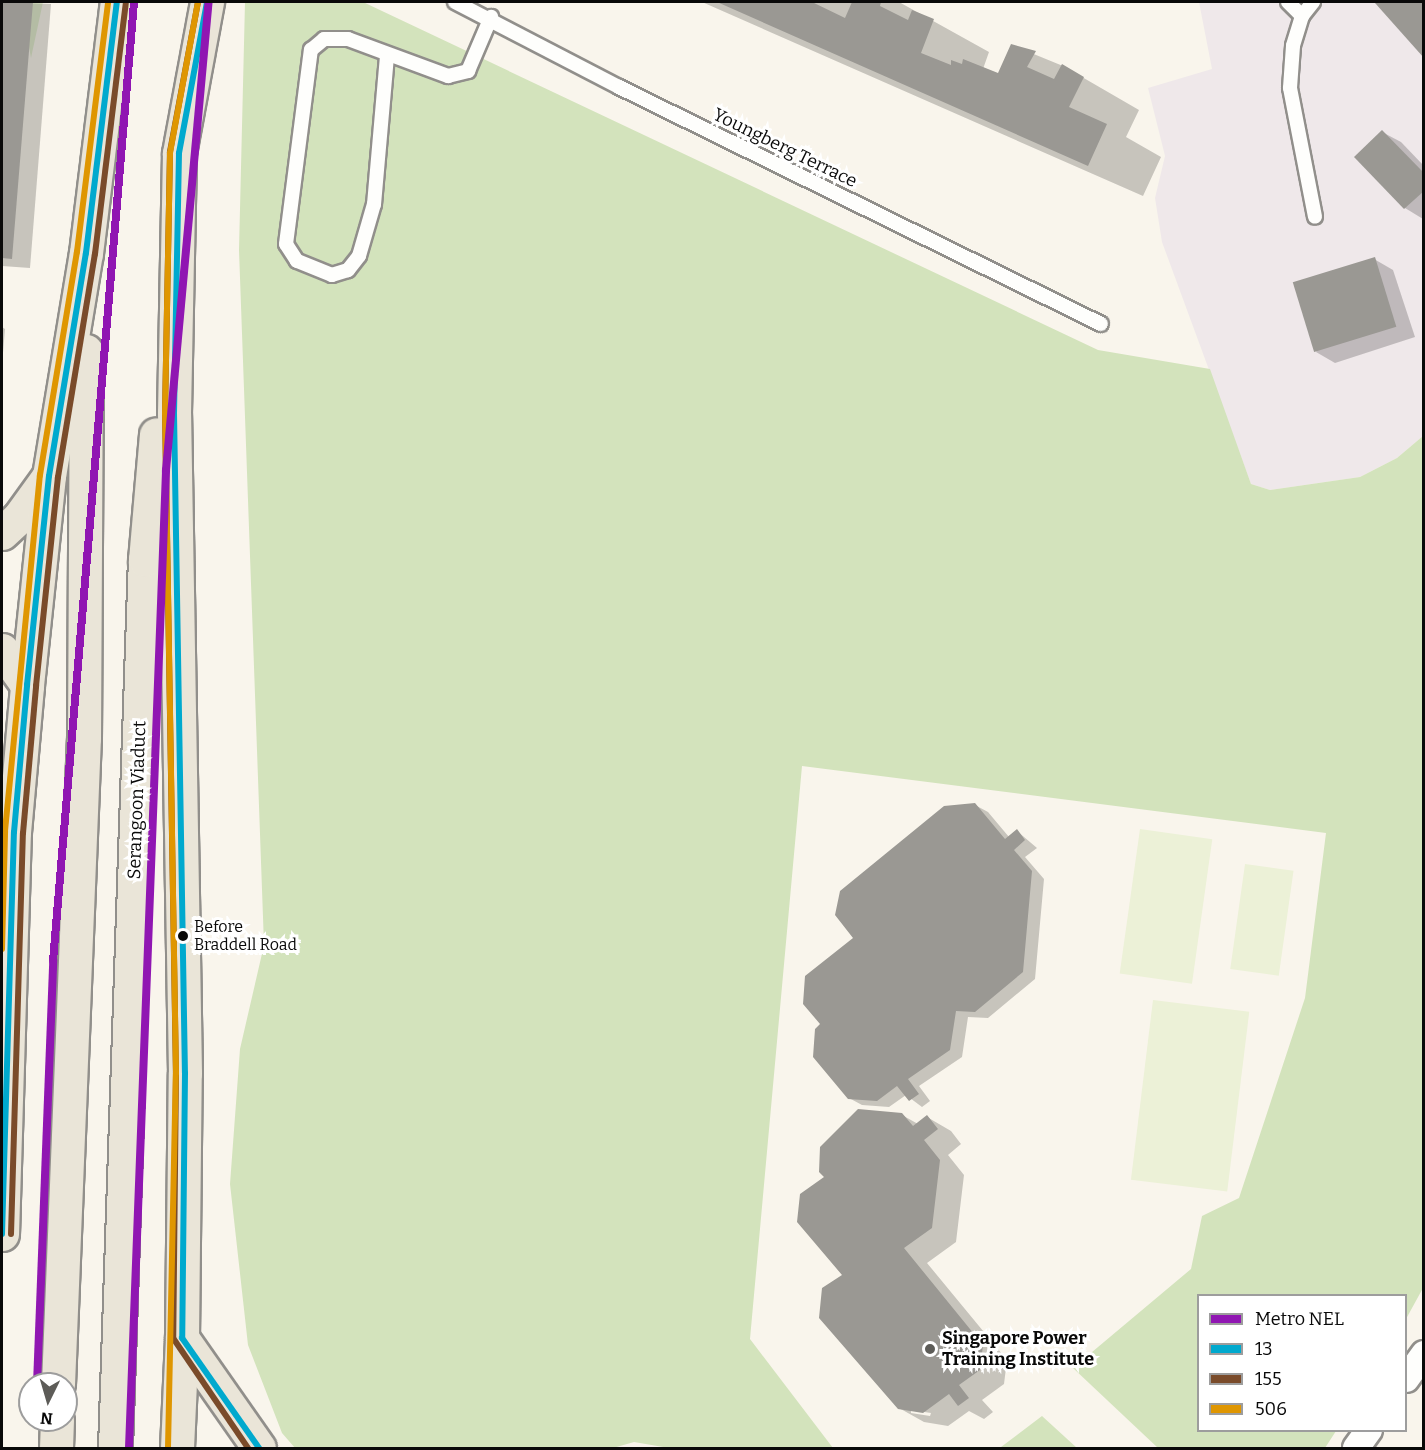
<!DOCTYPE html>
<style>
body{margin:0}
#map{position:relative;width:1425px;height:1450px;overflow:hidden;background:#f9f5ec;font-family:Bitter,serif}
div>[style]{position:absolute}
.industrial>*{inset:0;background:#efe8ea}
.green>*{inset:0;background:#e2eccd}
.forest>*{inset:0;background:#d3e3bc}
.pitch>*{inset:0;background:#ecf1d7;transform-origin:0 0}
.shadow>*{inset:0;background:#0003}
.building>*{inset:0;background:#9a9893;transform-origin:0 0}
.roads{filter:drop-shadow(2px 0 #918f8b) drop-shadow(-2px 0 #918f8b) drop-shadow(0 2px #918f8b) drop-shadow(0 -2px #918f8b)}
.service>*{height:14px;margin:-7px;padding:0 7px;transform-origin:7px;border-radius:7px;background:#fefefc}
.minor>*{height:26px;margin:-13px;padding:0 13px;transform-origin:13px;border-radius:13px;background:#fefefc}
.primary>*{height:33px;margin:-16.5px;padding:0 16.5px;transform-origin:16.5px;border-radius:16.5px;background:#eae5d8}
.bus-1>*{height:6px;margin:-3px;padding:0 3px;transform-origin:3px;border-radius:3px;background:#00a9ce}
.bus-2>*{height:6px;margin:-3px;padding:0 3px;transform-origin:3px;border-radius:3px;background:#7a4b2a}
.bus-3>*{height:6px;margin:-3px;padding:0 3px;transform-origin:3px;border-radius:3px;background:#df9601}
.metro-1>*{height:8px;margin:-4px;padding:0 4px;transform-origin:4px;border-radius:4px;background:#9016b2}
.dots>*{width:16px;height:16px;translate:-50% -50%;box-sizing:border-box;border:3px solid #fff;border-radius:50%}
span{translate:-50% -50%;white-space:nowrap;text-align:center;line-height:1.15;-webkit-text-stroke:6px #fff;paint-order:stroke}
.bus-label{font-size:16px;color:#090909}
.left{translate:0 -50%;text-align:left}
.street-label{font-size:18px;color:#090909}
.poi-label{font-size:18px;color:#090909;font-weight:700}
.frame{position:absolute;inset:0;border:3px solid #090909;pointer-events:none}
.legend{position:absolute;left:1197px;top:1294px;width:210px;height:138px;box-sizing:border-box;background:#fff;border:2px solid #9d9d9d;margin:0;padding:8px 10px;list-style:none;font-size:18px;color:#090909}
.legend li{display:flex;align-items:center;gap:12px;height:30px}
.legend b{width:30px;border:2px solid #9d9d9d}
.north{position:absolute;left:18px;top:1372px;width:60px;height:60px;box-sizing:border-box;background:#fff;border:2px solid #9d9d9d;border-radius:50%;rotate:185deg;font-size:16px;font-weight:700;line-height:24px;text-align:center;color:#090909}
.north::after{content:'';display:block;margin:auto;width:21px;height:27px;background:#5d5c58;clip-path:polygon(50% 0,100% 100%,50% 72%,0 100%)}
</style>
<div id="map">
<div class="industrial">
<i style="clip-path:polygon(1199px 2px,1423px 2px,1423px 436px,1397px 458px,1360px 477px,1270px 490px,1251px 484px,1162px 242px,1155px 198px,1165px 156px,1148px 88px,1212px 69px)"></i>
</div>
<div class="green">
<i style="clip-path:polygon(16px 2px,43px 2px,31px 58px,23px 13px)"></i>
</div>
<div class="forest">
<i style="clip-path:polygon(245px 2px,363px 2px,1098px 350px,1210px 369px,1251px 484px,1270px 490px,1360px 477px,1397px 458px,1423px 436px,1423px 1288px,1406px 1319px,1406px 1296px,1198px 1296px,1198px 1430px,1336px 1431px,1325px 1448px,1158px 1448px,1073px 1368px,1191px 1269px,1202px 1216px,1239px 1198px,1305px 998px,1326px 833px,802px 766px,750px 1339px,833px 1448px,669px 1448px,634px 1442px,613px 1448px,295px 1448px,282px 1433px,248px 1345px,230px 1184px,240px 1049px,264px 945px,239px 250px)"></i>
<i style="clip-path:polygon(1042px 1416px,1077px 1448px,999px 1448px,1001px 1447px)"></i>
</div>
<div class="pitch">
<i style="left:1140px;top:829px;width:73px;height:146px;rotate:8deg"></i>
<i style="left:1245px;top:864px;width:49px;height:106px;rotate:8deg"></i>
<i style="left:1153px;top:1000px;width:97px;height:181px;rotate:7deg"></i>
</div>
<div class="shadow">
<i style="clip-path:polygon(2px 2px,51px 4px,30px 268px,2px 266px)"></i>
<i style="clip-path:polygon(702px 2px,899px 2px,989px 52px,983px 69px,999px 75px,1012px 45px,1063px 66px,1139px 110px,1126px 137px,1161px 157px,1143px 196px)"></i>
<i style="clip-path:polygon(1424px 2px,1424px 56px,1377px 3px)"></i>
<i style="clip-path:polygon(1382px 132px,1401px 142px,1424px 166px,1423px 219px,1405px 208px)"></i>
<i style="clip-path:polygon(1374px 259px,1393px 270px,1415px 337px,1335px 363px,1316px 352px)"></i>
<i style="clip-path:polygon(2px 327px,5px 329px,3px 353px,2px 353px)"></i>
<i style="clip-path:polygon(975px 805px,988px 812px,1009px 837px,1017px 831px,1037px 848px,1025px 857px,1044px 879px,1035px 979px,988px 1018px,968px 1017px,962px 1057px,919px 1086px,930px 1101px,922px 1107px,906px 1095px,889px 1107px,862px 1105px,849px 1098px,822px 1024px,855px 938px)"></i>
<i style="clip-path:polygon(evenodd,902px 1115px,918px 1124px,927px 1117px,951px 1131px,961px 1144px,948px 1155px,964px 1175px,956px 1242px,927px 1263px,1007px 1360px,1004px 1384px,982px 1400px,993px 1412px,984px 1419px,969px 1411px,948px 1426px,924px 1422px,899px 1408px,845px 1275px,902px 1115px,911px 1410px,931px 1413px,930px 1416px,911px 1413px,911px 1410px)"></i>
</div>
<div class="building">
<i style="clip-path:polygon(2px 2px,33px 2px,12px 259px,2px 258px)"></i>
<i style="clip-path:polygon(717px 2px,812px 2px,845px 18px,852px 2px,881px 2px,880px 6px,908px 20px,912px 10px,934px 19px,921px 53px,951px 65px,951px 60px,962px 64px,963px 59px,998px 73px,1011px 44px,1036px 51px,1027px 67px,1054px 79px,1062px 64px,1084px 77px,1069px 107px,1107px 124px,1088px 166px)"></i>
<i style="clip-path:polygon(1424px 2px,1424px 58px,1375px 3px)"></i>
<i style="clip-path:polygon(1382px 130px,1424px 173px,1424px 191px,1404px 209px,1354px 157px)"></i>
<i style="left:1375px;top:257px;width:73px;height:86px;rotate:73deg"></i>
<i style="clip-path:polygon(975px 803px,1005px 839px,1017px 829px,1025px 840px,1014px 850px,1032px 871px,1023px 972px,975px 1012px,956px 1011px,950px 1050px,908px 1079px,919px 1094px,909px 1101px,897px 1086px,877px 1101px,848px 1099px,813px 1057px,815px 1029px,820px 1024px,803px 1004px,805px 976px,853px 938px,835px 915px,840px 891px,944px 806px)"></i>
<i style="clip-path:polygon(858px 1109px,902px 1113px,913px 1126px,927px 1115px,938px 1129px,924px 1140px,940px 1160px,932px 1228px,904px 1248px,983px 1345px,980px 1370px,959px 1385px,969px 1398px,958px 1406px,949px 1394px,923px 1413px,898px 1409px,819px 1318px,822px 1288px,842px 1275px,797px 1222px,800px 1194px,824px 1177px,819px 1172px,820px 1147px)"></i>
</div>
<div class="roads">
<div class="service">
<i style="left:455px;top:2px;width:185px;rotate:27.4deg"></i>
<i style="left:619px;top:87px;width:537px;rotate:26.18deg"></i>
<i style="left:1288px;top:2px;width:20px;rotate:45deg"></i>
<i style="left:1302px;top:16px;width:31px;rotate:107deg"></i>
<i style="left:1293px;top:46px;width:42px;rotate:94.1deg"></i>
<i style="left:1290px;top:88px;width:131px;rotate:79deg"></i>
<i style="left:1302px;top:16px;width:18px;rotate:-52deg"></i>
<i style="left:387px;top:56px;width:149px;rotate:95deg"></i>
<i style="left:374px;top:204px;width:54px;rotate:106.1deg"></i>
<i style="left:359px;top:256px;width:18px;rotate:128deg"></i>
<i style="left:348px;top:270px;width:17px;rotate:163deg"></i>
<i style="left:332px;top:275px;width:38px;rotate:-158deg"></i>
<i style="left:297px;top:261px;width:20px;rotate:-123deg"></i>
<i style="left:286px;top:244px;width:196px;rotate:-82.7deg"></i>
<i style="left:311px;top:50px;width:17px;rotate:-40deg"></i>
<i style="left:324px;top:39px;width:24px"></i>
<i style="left:348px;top:39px;width:107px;rotate:20.3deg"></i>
<i style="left:448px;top:76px;width:21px;rotate:-14deg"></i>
<i style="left:468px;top:71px;width:59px;rotate:-66.9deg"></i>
</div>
<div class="minor">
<i style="left:1406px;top:1379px;width:31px;rotate:-54deg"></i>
<i style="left:1356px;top:1448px;width:22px;rotate:-54deg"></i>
</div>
<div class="primary">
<i style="left:2px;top:533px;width:25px;rotate:-43deg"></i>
<i style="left:20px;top:516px;width:48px;rotate:-54.3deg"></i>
<i style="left:2px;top:650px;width:43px;rotate:54.5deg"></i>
<i style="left:2px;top:1234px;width:402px;rotate:-88.3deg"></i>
<i style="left:14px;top:832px;width:148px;rotate:-84.9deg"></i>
<i style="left:27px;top:685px;width:210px;rotate:-84deg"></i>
<i style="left:49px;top:476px;width:226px;rotate:-80.6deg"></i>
<i style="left:86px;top:253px;width:253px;rotate:-83deg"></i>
<i style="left:182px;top:1338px;width:134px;rotate:55deg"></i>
<i style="left:58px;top:1384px;width:647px;rotate:-87.7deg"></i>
<i style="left:84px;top:738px;width:387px;rotate:-89.7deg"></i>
<i style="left:56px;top:1448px;width:28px;rotate:-88deg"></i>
<i style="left:115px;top:1448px;width:889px;rotate:-88.07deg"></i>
<i style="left:145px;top:560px;width:126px;rotate:-85deg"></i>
<i style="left:177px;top:1448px;width:110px;rotate:-87.4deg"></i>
<i style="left:182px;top:1338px;width:265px;rotate:-89.4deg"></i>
<i style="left:185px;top:1073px;width:660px;rotate:-90.95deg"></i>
<i style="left:174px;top:413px;width:260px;rotate:-88.9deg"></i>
<i style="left:179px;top:153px;width:154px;rotate:-79.5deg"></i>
</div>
</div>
<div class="bus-1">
<i style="left:207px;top:2px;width:154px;rotate:100.5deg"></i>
<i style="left:179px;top:153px;width:260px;rotate:91.1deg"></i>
<i style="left:174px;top:413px;width:660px;rotate:89.05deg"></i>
<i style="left:185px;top:1073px;width:265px;rotate:90.6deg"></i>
<i style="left:182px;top:1338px;width:134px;rotate:55deg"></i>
<i style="left:2px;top:1234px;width:402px;rotate:-88.3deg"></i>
<i style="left:14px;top:832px;width:148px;rotate:-84.9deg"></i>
<i style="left:27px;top:685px;width:210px;rotate:-84deg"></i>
<i style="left:49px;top:476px;width:226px;rotate:-80.6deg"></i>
<i style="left:86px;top:253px;width:253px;rotate:-83deg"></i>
</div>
<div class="bus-2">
<i style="left:198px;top:2px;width:153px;rotate:100.6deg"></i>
<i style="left:170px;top:152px;width:261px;rotate:91.1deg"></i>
<i style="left:165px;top:413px;width:660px;rotate:89.05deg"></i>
<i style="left:176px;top:1073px;width:265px;rotate:90.6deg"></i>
<i style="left:173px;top:1338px;width:133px;rotate:55.7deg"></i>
<i style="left:11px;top:1234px;width:401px;rotate:-88.3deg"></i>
<i style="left:23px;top:833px;width:148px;rotate:-84.9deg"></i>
<i style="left:36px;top:686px;width:210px;rotate:-84deg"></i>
<i style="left:58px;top:477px;width:226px;rotate:-80.6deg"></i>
<i style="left:95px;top:254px;width:253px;rotate:-83deg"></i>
</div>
<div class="bus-3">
<i style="left:2px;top:949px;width:118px;rotate:-88.5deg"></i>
<i style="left:5px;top:831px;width:358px;rotate:-84.4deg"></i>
<i style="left:40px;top:475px;width:226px;rotate:-80.6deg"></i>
<i style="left:77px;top:252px;width:252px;rotate:-82.9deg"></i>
<i style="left:168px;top:1448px;width:375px;rotate:-88.8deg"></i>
<i style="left:176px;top:1073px;width:660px;rotate:-90.95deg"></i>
<i style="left:165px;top:413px;width:260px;rotate:-88.9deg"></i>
<i style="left:170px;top:153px;width:154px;rotate:-79.5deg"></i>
</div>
<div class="metro-1">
<i style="left:37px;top:1384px;width:423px;rotate:-87.8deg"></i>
<i style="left:53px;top:961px;width:962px;rotate:-85.17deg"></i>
<i style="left:129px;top:1448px;width:979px;rotate:-87.83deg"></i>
<i style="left:166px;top:470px;width:470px;rotate:-84.8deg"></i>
</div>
<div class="dots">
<i style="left:183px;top:936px;background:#090909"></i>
<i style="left:930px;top:1349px;background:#5d5c58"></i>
</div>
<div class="bus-label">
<span class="left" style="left:194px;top:936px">Before<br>Braddell Road</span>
</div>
<div class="street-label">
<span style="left:785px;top:148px;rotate:26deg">Youngberg Terrace</span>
<span style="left:137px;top:800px;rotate:-88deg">Serangoon Viaduct</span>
</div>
<div class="poi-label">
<span class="left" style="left:942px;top:1349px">Singapore Power<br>Training Institute</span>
</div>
<div class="frame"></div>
<ul class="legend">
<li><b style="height:8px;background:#9016b2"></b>Metro NEL</li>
<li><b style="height:8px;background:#00a9ce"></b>13</li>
<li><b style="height:8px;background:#7a4b2a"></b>155</li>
<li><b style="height:8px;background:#df9601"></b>506</li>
</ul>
<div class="north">N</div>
</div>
